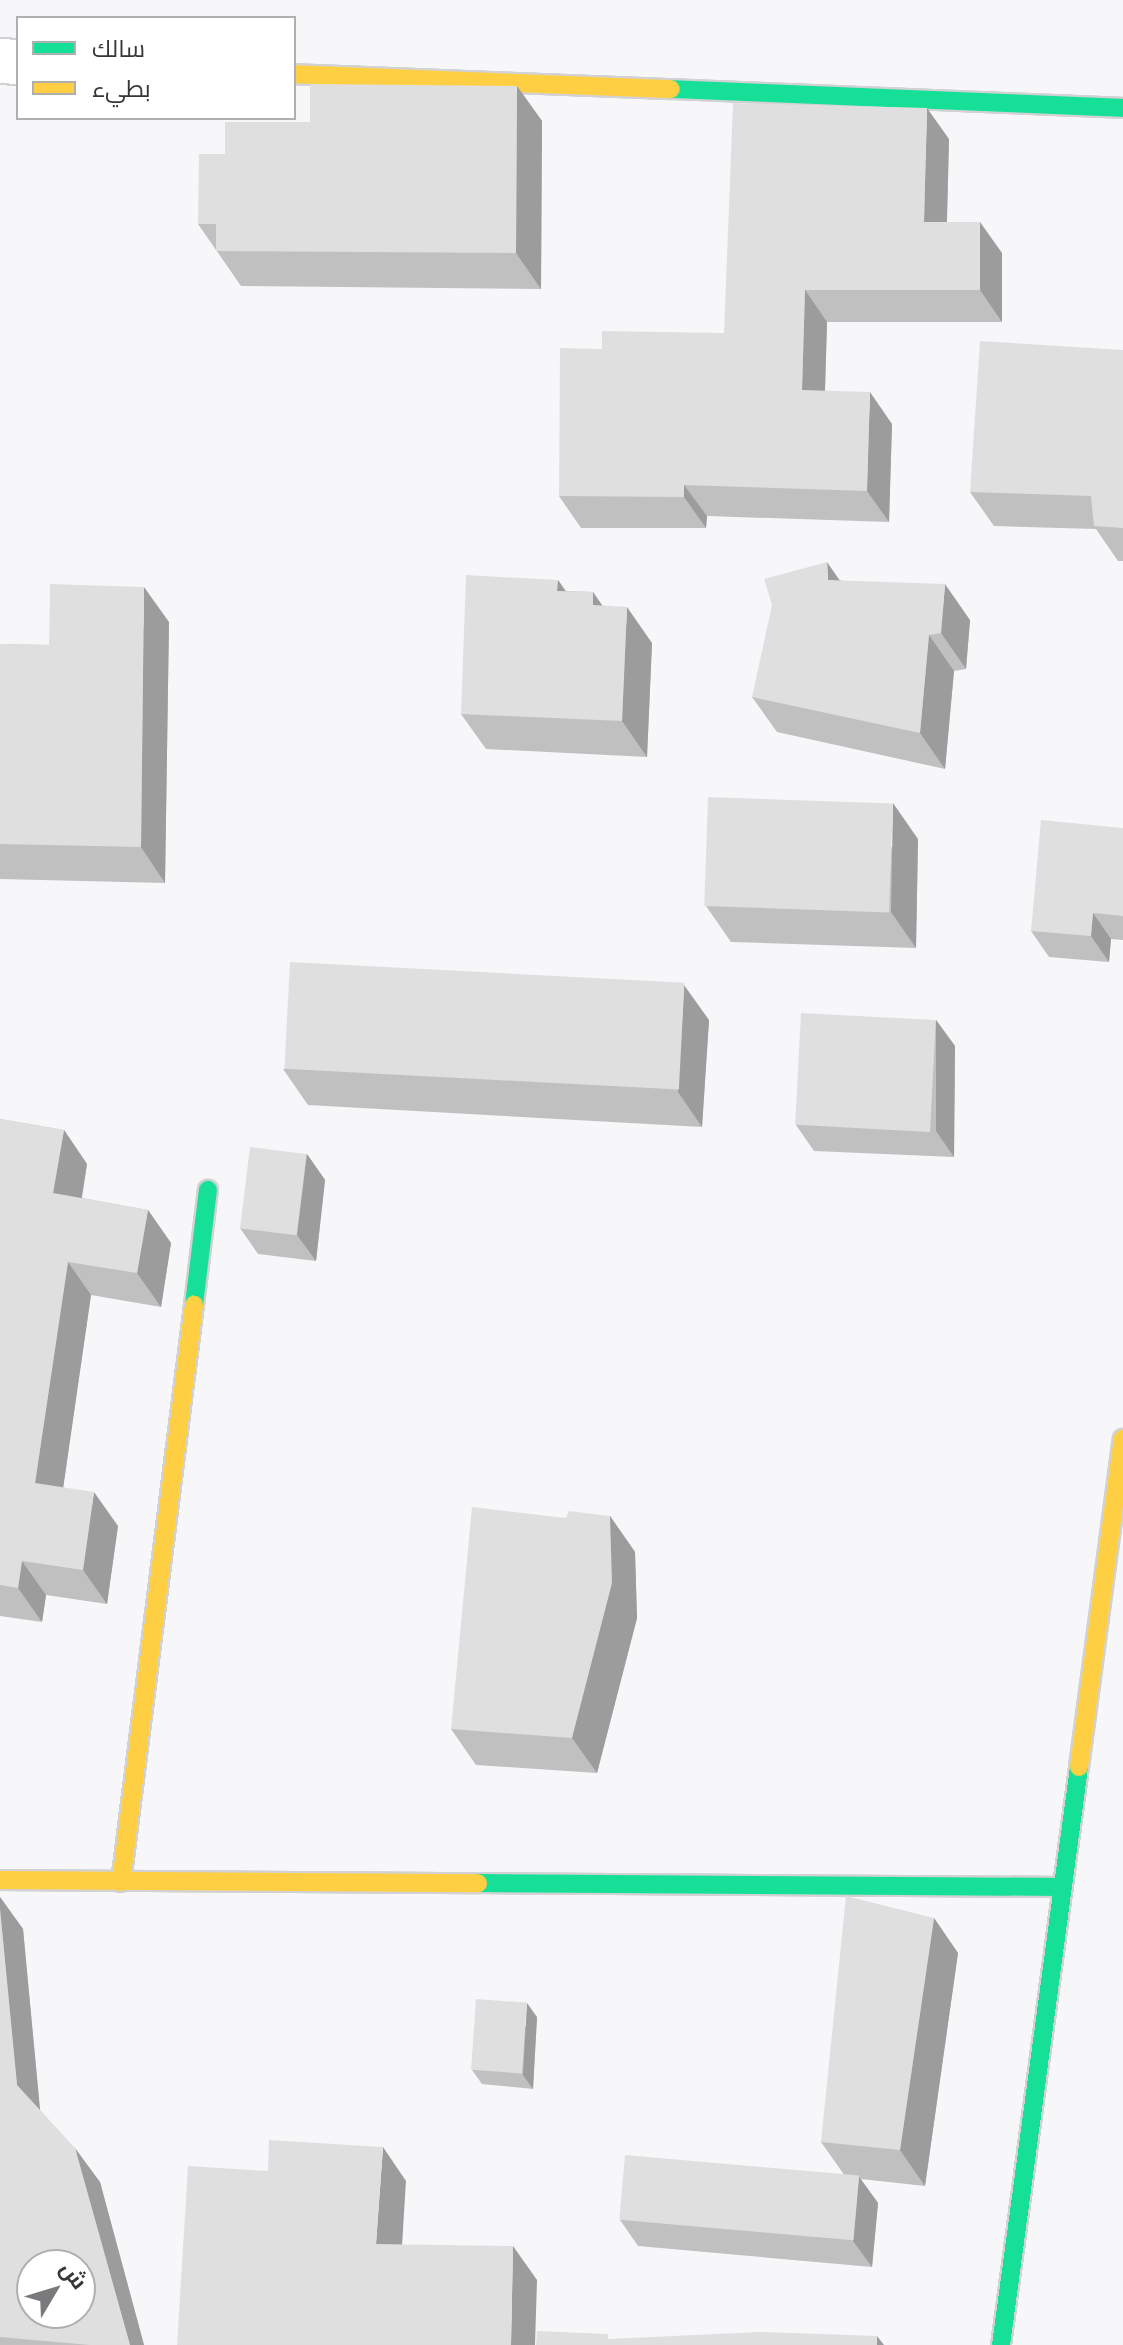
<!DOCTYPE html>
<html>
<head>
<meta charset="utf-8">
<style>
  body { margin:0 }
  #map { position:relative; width:1123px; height:2345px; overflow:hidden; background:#f7f7fa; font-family:Helvetica,Cairo,sans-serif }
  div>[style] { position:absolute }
  .roads { filter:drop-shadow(2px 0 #d2d2d4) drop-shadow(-2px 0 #d2d2d4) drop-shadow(0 2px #d2d2d4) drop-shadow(0 -2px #d2d2d4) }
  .street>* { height:44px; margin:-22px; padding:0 22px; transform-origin:22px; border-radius:22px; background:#fefefe }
  .fast>* { height:18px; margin:-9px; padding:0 9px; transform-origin:9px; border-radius:9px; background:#16e098 }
  .slow>* { height:18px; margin:-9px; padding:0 9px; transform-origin:9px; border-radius:9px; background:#ffcf43 }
  .wall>* { inset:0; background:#c1c0c1 }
  .shaded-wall>* { inset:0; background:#9d9c9d }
  .building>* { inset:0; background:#e0dfe0; transform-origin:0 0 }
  span { translate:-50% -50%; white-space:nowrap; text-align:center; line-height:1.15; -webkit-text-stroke:6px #fff; paint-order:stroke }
  .legend { position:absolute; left:16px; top:16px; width:280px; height:104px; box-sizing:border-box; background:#fff; border:2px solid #afafb0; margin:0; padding:10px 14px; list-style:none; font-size:24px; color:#373739 }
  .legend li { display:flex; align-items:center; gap:16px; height:40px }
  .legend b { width:40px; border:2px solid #afafb0 }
  .north { position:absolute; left:16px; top:2249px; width:80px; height:80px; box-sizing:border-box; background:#fff; border:2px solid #afafb0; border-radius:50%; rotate:52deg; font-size:22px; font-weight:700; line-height:32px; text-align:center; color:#373739 }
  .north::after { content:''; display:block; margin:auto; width:28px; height:36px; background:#7a7a7d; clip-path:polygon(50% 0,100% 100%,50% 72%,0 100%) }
</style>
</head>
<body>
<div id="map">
  <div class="roads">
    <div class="street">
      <i style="left:0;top:61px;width:18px;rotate:3deg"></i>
    </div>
    <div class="fast">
      <i style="left:671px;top:89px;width:452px;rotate:2.4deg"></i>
      <i style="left:194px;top:1305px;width:116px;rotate:-83.1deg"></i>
      <i style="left:478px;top:1883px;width:585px;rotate:0.39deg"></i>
      <i style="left:1001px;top:2345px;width:583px;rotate:-82.31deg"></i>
    </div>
    <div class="slow">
      <i style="left:294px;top:74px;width:377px;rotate:2.3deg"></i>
      <i style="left:1079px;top:1767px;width:331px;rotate:-82.4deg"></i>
      <i style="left:0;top:1880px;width:478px;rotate:0.4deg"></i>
      <i style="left:121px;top:1882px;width:582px;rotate:-82.79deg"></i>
    </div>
  </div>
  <div class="wall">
    <i style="clip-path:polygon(517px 86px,542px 121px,541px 289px,241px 286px,198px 224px,225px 154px,310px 122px)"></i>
    <i style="clip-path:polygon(949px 139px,947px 222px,1002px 253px,1002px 322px,827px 322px,825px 391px,892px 424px,889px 522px,707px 516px,706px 528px,581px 528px,559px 496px,602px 349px,724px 333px)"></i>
    <i style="clip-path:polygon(1123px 350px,1123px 561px,1118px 561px,1096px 529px,994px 526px,970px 492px)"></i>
    <i style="clip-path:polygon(558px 580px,566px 591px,593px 592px,602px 606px,652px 643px,647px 757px,486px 749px,461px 714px)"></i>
    <i style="clip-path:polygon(840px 580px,970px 620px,966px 669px,954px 671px,945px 769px,777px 732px,752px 697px)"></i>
    <i style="clip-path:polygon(169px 622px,165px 883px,0 879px,0 644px,49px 645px)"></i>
    <i style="clip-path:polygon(1123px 828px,1123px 940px,1111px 939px,1109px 962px,1049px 957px,1031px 931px)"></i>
    <i style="clip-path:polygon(918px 839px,916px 948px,731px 942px,706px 906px)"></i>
    <i style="clip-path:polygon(709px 1020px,702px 1127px,308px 1105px,283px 1069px)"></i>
    <i style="clip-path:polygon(936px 1020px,955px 1046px,954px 1157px,814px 1151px,796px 1125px)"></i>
    <i style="clip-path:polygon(0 1119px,64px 1130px,87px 1164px,82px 1198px,148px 1210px,171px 1243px,161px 1307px,91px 1295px,63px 1487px,118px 1526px,107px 1604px,46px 1595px,42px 1622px,0 1616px)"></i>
    <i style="clip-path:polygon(307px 1154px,325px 1180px,316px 1261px,258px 1254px,240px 1228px)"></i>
    <i style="clip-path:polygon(610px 1516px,635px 1552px,637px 1618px,597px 1773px,476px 1765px,451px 1729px,566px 1518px)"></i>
    <i style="clip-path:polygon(0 1897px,23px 1929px,40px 2110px,100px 2182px,144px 2345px,0 2345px)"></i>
    <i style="clip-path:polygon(934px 1918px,958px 1953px,925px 2186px,861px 2179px,878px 2203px,872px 2267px,638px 2246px,620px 2220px,845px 2176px,821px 2142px)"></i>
    <i style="clip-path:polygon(537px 2017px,533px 2089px,482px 2084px,472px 2070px)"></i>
  </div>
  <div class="shaded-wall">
    <i style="clip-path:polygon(517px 86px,542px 121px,541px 289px,516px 253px)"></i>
    <i style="clip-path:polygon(927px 108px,949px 139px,946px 253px,924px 222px)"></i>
    <i style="clip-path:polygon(980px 222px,1002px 253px,1002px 322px,980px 290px)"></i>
    <i style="clip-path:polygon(805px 290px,827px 322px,824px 422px,802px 390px)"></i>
    <i style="clip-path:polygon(870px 392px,892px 424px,889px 522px,867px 491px)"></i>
    <i style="clip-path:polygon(684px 485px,707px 516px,706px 528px,684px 497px)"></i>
    <i style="clip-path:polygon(827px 562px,852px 598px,828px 580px)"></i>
    <i style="clip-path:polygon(558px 580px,582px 616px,557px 591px)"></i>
    <i style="clip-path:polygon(945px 584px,970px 620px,966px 669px,941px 633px)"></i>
    <i style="clip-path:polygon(144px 587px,169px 622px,165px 883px,141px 847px)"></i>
    <i style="clip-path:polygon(593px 592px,618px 628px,593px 605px)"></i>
    <i style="clip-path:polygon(627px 607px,652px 643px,647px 757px,622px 721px)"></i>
    <i style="clip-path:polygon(929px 635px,954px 671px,945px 769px,920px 733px)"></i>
    <i style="clip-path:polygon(893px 803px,918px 839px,916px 948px,891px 912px)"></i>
    <i style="clip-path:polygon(1093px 913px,1111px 939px,1109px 962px,1091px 936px)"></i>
    <i style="clip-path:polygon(684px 985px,709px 1020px,702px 1127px,678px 1092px)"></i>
    <i style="clip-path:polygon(936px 1020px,955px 1046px,954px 1157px,936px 1131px)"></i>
    <i style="clip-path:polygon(64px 1130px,87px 1164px,77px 1227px,53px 1193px)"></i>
    <i style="clip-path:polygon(307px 1154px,325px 1180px,316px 1261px,297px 1235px)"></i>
    <i style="clip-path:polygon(148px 1210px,171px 1243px,161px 1307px,137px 1273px)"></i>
    <i style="clip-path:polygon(68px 1262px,91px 1295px,59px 1517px,35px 1483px)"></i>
    <i style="clip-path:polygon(94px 1492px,118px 1526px,107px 1604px,83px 1570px)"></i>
    <i style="clip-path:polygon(610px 1516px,635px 1552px,637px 1618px,597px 1773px,572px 1738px)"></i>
    <i style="clip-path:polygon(22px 1561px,46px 1595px,42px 1622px,18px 1588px)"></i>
    <i style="clip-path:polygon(0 1897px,23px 1929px,41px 2120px,17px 2085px,0 1909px)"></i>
    <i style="clip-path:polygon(934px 1918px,958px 1953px,925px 2186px,900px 2150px)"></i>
    <i style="clip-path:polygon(527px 2003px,537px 2017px,533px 2089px,523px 2075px)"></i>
    <i style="clip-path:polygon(383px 2147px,406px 2181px,400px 2278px,376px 2244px)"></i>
    <i style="clip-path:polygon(75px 2148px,100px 2182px,144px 2345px,130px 2345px)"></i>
    <i style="clip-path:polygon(859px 2177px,878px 2203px,872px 2267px,853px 2241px)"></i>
    <i style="clip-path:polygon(513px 2246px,537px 2280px,535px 2345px,511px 2345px)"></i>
    <i style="clip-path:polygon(877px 2336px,884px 2345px,877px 2345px)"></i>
  </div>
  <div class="building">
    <i style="clip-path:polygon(310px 84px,517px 86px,516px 253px,216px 251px,216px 224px,198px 224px,199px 154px,225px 154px,225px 122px,310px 122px)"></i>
    <i style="clip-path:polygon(733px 103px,927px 108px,924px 222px,980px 222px,980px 290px,805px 290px,802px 390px,870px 392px,867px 491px,684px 485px,684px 497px,559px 496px,560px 348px,602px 349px,602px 331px,724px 333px)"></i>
    <i style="clip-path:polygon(980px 341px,1123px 350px,1123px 528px,1094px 526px,1091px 496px,970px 492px)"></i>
    <i style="clip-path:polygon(827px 562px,828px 580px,945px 584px,941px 633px,929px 635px,920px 733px,752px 697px,772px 605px,764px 579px)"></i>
    <i style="clip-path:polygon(466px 575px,558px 580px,557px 591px,593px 592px,593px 605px,627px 607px,622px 721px,461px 714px)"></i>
    <i style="clip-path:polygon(50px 584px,144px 587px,141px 847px,0 844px,0 644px,49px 645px)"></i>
    <i style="left:708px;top:797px;width:185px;height:109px;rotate:2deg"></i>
    <i style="clip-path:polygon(1041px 820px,1123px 828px,1123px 916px,1093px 913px,1091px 936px,1031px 931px)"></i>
    <i style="left:290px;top:962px;width:395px;height:107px;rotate:3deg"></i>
    <i style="left:801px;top:1013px;width:135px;height:112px;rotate:3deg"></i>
    <i style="clip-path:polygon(0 1119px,64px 1130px,53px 1193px,148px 1210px,137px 1273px,68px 1262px,35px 1483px,94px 1492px,83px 1570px,22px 1561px,18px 1588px,0 1585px)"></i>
    <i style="left:250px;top:1147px;width:57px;height:82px;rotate:7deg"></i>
    <i style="clip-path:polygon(472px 1507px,566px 1518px,569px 1511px,610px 1516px,612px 1583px,572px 1738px,451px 1729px)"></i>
    <i style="clip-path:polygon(846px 1896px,934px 1918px,900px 2150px,821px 2142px)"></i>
    <i style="clip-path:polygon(evenodd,0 1909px,17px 2085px,75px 2148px,130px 2345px,90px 2345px,0 2337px,0 1909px,32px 2265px,80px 2265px,80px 2313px,32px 2313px,32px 2265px)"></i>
    <i style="left:476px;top:1999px;width:51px;height:71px;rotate:4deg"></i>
    <i style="clip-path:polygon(269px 2140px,383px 2147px,376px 2244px,513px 2246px,511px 2345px,177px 2345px,188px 2166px,268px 2171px)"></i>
    <i style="left:625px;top:2155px;width:235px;height:65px;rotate:5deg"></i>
    <i style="clip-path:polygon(537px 2331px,608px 2334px,608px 2339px,759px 2332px,877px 2336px,877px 2345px,536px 2345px)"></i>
  </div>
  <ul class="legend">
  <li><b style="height:10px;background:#16e098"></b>سالك</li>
  <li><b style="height:10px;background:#ffcf43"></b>بطيء</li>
  </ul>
  <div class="north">ش</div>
</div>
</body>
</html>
